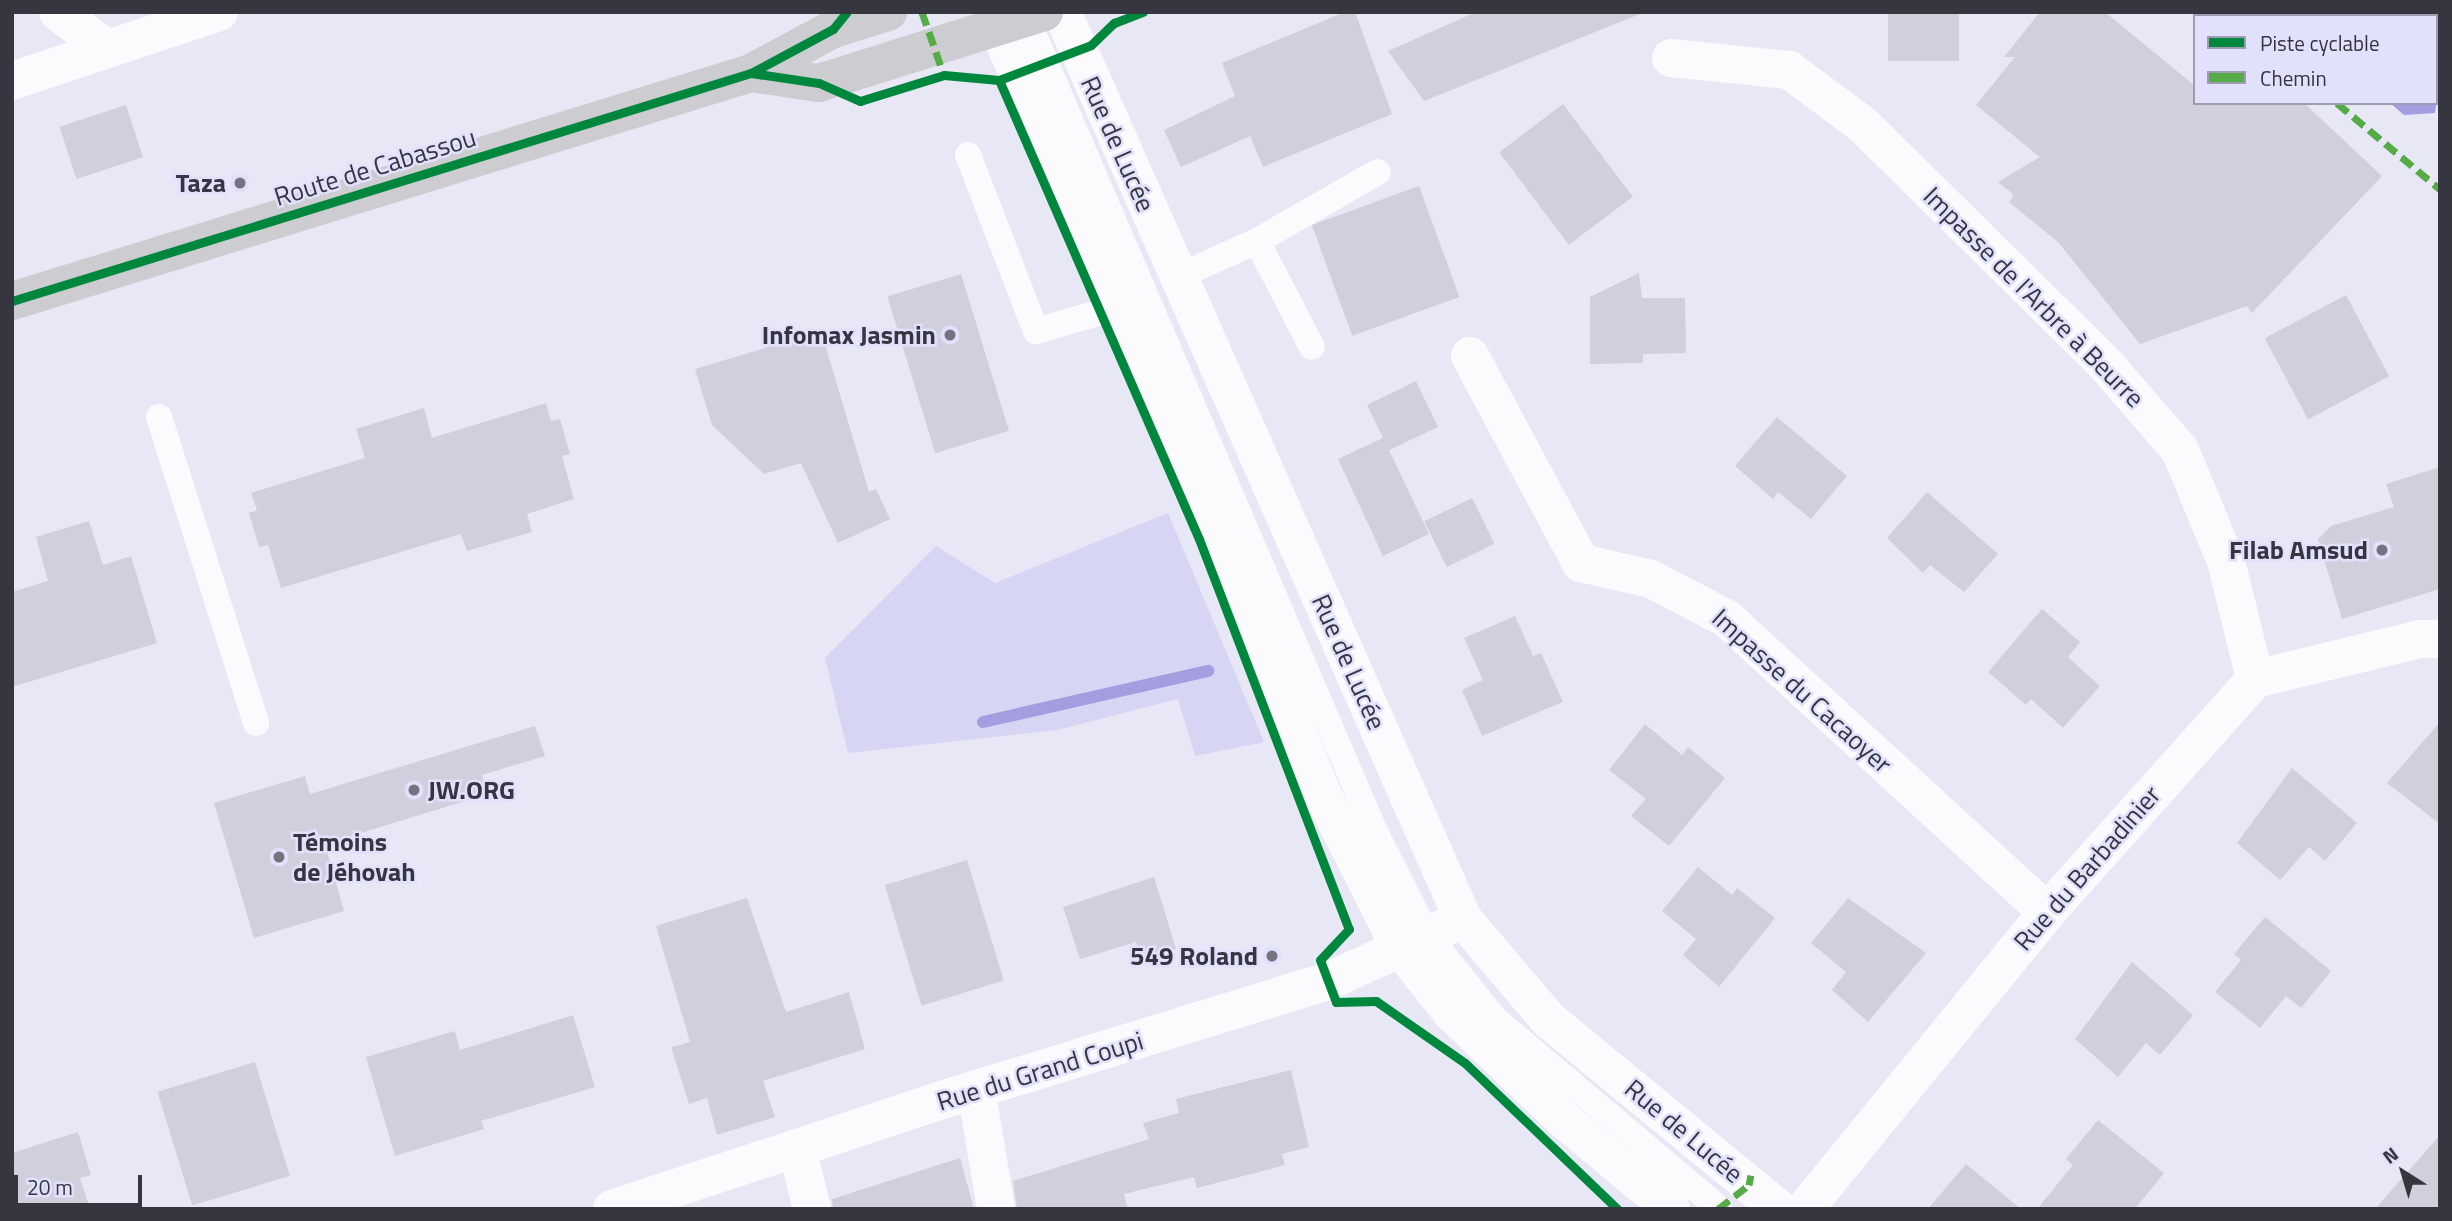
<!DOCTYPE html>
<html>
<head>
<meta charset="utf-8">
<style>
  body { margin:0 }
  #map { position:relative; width:2452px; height:1221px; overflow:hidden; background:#e7e7f6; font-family:"Titillium Web",sans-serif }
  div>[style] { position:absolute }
  .green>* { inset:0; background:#d6d5f4 }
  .water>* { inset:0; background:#a29ee0 }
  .stream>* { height:12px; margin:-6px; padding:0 6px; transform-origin:6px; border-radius:6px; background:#a29ee0 }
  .building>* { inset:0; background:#d0d0dc; transform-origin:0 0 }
  .lane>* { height:26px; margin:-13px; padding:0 13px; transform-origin:13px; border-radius:13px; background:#fbfbfe }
  .street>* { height:38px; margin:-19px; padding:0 19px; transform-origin:19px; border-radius:19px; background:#fbfbfe }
  .secondary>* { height:38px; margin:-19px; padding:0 19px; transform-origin:19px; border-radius:19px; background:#ccccd1 }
  .quiet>* { height:7px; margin-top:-3.5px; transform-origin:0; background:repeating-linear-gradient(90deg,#55ac46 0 14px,transparent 0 21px) }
  .cycleway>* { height:9px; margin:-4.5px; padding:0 4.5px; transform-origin:4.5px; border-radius:4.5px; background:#00873e }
  .dots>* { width:19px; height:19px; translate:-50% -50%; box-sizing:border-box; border:4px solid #e1e1fc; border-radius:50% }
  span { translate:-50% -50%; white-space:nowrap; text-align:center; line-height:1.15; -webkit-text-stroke:5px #e1e1fc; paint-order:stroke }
  .street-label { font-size:26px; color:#363641 }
  .poi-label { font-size:26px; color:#363641; font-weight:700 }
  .right { translate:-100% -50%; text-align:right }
  .left { translate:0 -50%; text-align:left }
  .frame { position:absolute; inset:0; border:14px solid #363641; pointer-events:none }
  .legend { position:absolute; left:2193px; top:14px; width:245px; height:91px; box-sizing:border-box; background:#e1e1fc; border:2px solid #9d9db1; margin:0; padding:9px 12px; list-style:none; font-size:21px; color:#363641 }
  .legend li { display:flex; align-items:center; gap:14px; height:35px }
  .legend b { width:35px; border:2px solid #9d9db1 }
  .north { position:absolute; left:2368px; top:1137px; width:70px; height:70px; -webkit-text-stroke:5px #e1e1fc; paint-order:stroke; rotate:323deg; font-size:19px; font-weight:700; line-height:28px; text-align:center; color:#363641 }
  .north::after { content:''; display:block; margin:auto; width:24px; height:32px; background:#363641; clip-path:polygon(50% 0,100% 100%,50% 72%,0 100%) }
  .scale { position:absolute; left:14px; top:1175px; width:128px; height:32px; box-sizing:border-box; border:4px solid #363641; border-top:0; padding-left:9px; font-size:21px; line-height:24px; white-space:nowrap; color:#363641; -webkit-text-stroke:5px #e1e1fc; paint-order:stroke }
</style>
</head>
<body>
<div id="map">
  <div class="green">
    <i style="clip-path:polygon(1168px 513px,1264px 742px,1195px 756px,1178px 699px,1057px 730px,848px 753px,825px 658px,936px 546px,995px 583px)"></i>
  </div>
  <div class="water">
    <i style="clip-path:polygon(2275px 12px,2440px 12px,2440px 74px,2435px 113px,2404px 115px,2390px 103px,2436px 103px,2436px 16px)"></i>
  </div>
  <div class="stream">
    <i style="left:983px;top:722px;width:231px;rotate:-12.8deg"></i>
  </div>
  <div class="building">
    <i style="clip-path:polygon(1345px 12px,1355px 12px,1392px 114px,1263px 167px,1250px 136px,1181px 167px,1164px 130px,1235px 96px,1222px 63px)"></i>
    <i style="clip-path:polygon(1476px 12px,1640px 12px,1640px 14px,1424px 101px,1388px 51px)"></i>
    <i style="left:1888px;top:12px;width:71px;height:49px"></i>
    <i style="clip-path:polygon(2040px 12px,2105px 12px,2195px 86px,2195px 103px,2304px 103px,2382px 176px,2252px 313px,2247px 306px,2140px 344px,2058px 242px,2009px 202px,2014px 195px,1998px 182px,2040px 157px,1976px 105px,2015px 57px,2004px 57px)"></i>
    <i style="left:1563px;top:104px;width:116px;height:80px;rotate:53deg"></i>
    <i style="left:126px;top:105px;width:55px;height:70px;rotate:72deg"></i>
    <i style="left:1419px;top:186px;width:118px;height:114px;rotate:70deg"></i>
    <i style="clip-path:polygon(1639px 273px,1642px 298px,1685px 298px,1686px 353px,1643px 354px,1643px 363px,1590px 364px,1590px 297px)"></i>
    <i style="left:961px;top:274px;width:164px;height:77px;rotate:73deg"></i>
    <i style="left:2346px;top:295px;width:92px;height:92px;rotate:62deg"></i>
    <i style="clip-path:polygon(821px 331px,869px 492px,876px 489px,890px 519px,838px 543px,801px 463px,764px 474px,712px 425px,695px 369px)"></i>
    <i style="clip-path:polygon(1416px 381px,1438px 427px,1389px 450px,1429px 534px,1383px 556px,1338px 459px,1383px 438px,1367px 405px)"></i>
    <i style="clip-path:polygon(546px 403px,551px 421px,560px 419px,570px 454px,562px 456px,574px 499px,527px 514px,532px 532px,467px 551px,461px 534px,281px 588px,268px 545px,259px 547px,249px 513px,257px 510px,251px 493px,365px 458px,356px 429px,424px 408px,432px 438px)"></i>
    <i style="clip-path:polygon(1777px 417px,1847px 476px,1811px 519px,1778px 492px,1773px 499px,1735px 466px)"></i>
    <i style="clip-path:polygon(2440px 467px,2440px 589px,2342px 619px,2318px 539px,2331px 526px,2394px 507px,2386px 484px)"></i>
    <i style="clip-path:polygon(1927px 492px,1998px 554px,1964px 592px,1930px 565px,1923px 573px,1887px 538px)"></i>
    <i style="left:1472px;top:498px;width:51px;height:53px;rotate:64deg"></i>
    <i style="clip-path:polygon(89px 521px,103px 565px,131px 556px,157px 643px,12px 687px,12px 592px,48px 581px,36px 537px)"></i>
    <i style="clip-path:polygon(2042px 609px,2080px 642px,2068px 657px,2100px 686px,2063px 728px,2031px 699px,2026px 705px,1988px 672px)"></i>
    <i style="clip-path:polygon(1515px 616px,1533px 656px,1541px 653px,1563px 702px,1482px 736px,1462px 690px,1483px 680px,1464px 638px)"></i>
    <i style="clip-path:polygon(2440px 722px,2440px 824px,2387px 783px)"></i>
    <i style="clip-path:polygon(1645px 724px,1682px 755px,1688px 747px,1725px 778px,1669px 846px,1631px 816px,1646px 799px,1609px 770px)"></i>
    <i style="clip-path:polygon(535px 726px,545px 756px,482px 775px,488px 794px,325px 844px,344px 911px,254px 938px,214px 803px,305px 776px,310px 794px)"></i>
    <i style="clip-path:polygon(2292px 768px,2357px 823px,2325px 861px,2309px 847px,2280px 880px,2237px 843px)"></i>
    <i style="left:967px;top:860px;width:126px;height:86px;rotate:73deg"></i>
    <i style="clip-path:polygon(1698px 867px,1732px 895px,1737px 888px,1775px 918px,1719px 987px,1683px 955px,1696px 939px,1662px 911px)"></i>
    <i style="clip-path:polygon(1154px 877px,1176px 949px,1142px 960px,1136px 942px,1080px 959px,1063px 907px)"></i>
    <i style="clip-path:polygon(747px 898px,786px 1012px,849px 992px,865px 1049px,763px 1081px,775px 1117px,717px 1135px,707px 1098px,689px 1104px,671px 1047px,690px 1042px,656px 926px)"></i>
    <i style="clip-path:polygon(1848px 898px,1926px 953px,1868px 1022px,1832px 990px,1846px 972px,1811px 943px)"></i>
    <i style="clip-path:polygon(2265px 917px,2331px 971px,2301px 1008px,2286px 996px,2260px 1028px,2215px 992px,2241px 960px,2234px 954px)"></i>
    <i style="clip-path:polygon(2132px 962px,2193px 1015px,2160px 1055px,2146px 1043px,2118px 1077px,2075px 1039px)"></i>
    <i style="clip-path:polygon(573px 1015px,595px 1087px,481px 1121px,484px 1129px,395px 1156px,366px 1057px,455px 1031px,460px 1050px)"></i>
    <i style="left:255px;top:1062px;width:119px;height:102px;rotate:73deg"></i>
    <i style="clip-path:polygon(1291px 1070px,1309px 1147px,1282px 1154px,1285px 1165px,1197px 1188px,1194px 1177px,1124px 1194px,1128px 1209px,1017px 1209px,1013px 1181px,1149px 1139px,1143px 1123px,1179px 1113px,1176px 1099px)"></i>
    <i style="clip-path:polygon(2098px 1120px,2164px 1173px,2135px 1209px,2037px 1209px,2073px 1165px,2066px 1159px)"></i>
    <i style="clip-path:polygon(78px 1132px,91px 1175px,80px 1178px,90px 1209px,12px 1209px,12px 1153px)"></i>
    <i style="clip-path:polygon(2440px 1135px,2440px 1209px,2375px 1209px)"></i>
    <i style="clip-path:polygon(960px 1158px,974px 1209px,833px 1209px,832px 1199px)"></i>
    <i style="clip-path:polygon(1966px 1164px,2021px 1209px,1928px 1209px)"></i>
  </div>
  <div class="lane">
    <i style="left:1024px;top:12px;width:894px;rotate:66.82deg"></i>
    <i style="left:1376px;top:834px;width:111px;rotate:63.2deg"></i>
    <i style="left:1426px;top:933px;width:110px;rotate:51.3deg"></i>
    <i style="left:1495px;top:1019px;width:294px;rotate:40.2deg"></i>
    <i style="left:968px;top:155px;width:189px;rotate:68.9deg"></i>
    <i style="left:1036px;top:331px;width:90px;rotate:-16.2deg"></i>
    <i style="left:1257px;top:241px;width:119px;rotate:62.6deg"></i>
    <i style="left:1177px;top:277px;width:88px;rotate:-24.2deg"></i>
    <i style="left:1257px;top:241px;width:139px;rotate:-29.7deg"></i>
    <i style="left:159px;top:417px;width:321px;rotate:72.4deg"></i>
  </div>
  <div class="street">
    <i style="left:58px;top:12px;width:60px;rotate:36.9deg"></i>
    <i style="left:1002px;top:12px;width:16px;rotate:104deg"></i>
    <i style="left:998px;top:28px;width:460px;rotate:66.3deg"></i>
    <i style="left:1183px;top:449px;width:371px;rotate:68deg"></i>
    <i style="left:1322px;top:793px;width:174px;rotate:63.3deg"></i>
    <i style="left:1400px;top:948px;width:82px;rotate:51.4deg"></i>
    <i style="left:1451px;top:1012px;width:155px;rotate:43.7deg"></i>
    <i style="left:1563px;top:1119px;width:141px;rotate:39.8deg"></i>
    <i style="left:1062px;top:12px;width:992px;rotate:66.15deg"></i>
    <i style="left:1463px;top:919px;width:133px;rotate:49.6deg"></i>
    <i style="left:1549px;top:1020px;width:298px;rotate:39.4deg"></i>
    <i style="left:1671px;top:58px;width:119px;rotate:5.8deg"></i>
    <i style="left:1789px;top:70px;width:92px;rotate:36.6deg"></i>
    <i style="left:1863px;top:125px;width:342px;rotate:44.6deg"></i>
    <i style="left:2106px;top:365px;width:113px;rotate:49deg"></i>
    <i style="left:2180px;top:450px;width:120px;rotate:67.5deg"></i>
    <i style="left:2226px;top:561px;width:122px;rotate:76.2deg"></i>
    <i style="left:12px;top:81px;width:218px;rotate:-18.4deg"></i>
    <i style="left:1470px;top:356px;width:235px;rotate:61.8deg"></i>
    <i style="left:1581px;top:563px;width:72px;rotate:12.9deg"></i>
    <i style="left:1651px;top:579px;width:85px;rotate:27.5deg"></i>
    <i style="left:1726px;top:618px;width:435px;rotate:42.5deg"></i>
    <i style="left:976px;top:1089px;width:122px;rotate:80.5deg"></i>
    <i style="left:797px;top:1148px;width:63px;rotate:76.2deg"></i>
    <i style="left:612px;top:1209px;width:354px;rotate:-18.3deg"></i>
    <i style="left:948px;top:1098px;width:399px;rotate:-17.1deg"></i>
    <i style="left:1329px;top:981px;width:148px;rotate:-24.8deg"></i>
    <i style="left:1805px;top:1209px;width:383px;rotate:-50.8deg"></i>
    <i style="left:2047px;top:912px;width:312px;rotate:-48.2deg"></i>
    <i style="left:2255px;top:679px;width:170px;rotate:-13.6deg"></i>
    <i style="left:2420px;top:639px;width:20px"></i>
  </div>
  <div class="secondary">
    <i style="left:751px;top:73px;width:69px;rotate:8.4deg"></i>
    <i style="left:819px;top:83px;width:236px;rotate:-17.5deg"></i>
    <i style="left:12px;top:301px;width:773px;rotate:-17.15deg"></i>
    <i style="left:751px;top:73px;width:93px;rotate:-28.2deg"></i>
    <i style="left:833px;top:29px;width:58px;rotate:-17.2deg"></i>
  </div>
  <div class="quiet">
    <i style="left:922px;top:12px;width:67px;rotate:70.8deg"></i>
    <i style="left:2228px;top:12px;width:6px;rotate:39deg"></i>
    <i style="left:2337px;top:103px;width:134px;rotate:39.9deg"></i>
    <i style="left:1718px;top:1209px;width:39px;rotate:-38deg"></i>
    <i style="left:1749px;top:1185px;width:10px;rotate:-79deg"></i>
  </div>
  <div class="cycleway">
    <i style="left:751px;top:73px;width:69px;rotate:8.4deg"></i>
    <i style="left:819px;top:83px;width:45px;rotate:23.7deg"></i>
    <i style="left:860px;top:101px;width:88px;rotate:-17.2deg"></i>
    <i style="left:944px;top:75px;width:55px;rotate:5.2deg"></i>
    <i style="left:999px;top:80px;width:98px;rotate:-20.8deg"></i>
    <i style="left:1091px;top:45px;width:32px;rotate:-44deg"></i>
    <i style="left:1114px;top:23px;width:31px;rotate:-21deg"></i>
    <i style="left:999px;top:80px;width:501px;rotate:66.46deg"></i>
    <i style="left:1199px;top:539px;width:418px;rotate:69deg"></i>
    <i style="left:1349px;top:929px;width:42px;rotate:133.1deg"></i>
    <i style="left:1320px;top:960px;width:45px;rotate:69.1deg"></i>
    <i style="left:1336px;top:1002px;width:40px;rotate:-1.4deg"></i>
    <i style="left:1376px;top:1001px;width:108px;rotate:34.9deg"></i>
    <i style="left:1465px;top:1063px;width:211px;rotate:43.8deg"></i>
    <i style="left:12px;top:301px;width:773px;rotate:-17.15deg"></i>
    <i style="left:751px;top:73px;width:93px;rotate:-28.2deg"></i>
    <i style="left:833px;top:29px;width:22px;rotate:-51deg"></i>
  </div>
  <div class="dots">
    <i style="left:240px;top:183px;background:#747480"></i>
    <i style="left:950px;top:335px;background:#747480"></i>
    <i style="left:2382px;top:550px;background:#747480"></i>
    <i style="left:414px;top:790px;background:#747480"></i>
    <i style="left:279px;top:857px;background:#747480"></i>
    <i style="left:1272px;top:956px;background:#747480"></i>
  </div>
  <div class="street-label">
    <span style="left:1118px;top:144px;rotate:66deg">Rue de Lucée</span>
    <span style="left:375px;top:167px;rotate:-17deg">Route de Cabassou</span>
    <span style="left:2034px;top:297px;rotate:45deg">Impasse de l'Arbre à Beurre</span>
    <span style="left:1349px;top:662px;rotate:66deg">Rue de Lucée</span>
    <span style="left:1802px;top:691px;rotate:42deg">Impasse du Cacaoyer</span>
    <span style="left:2087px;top:868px;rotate:-49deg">Rue du Barbadinier</span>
    <span style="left:1040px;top:1071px;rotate:-17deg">Rue du Grand Coupi</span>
    <span style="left:1684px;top:1131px;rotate:40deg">Rue de Lucée</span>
  </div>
  <div class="poi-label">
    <span class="right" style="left:226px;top:183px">Taza</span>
    <span class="right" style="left:936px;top:335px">Infomax Jasmin</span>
    <span class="right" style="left:2368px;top:550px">Filab Amsud</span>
    <span class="left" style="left:428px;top:790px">JW.ORG</span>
    <span class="left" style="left:293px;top:857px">Témoins<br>de Jéhovah</span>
    <span class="right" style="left:1258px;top:956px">549 Roland</span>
  </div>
  <div class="frame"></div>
  <ul class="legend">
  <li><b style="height:9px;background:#00873e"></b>Piste cyclable</li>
  <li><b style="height:9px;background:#55ac46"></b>Chemin</li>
  </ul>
  <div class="north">N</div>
  <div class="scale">20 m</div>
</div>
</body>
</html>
